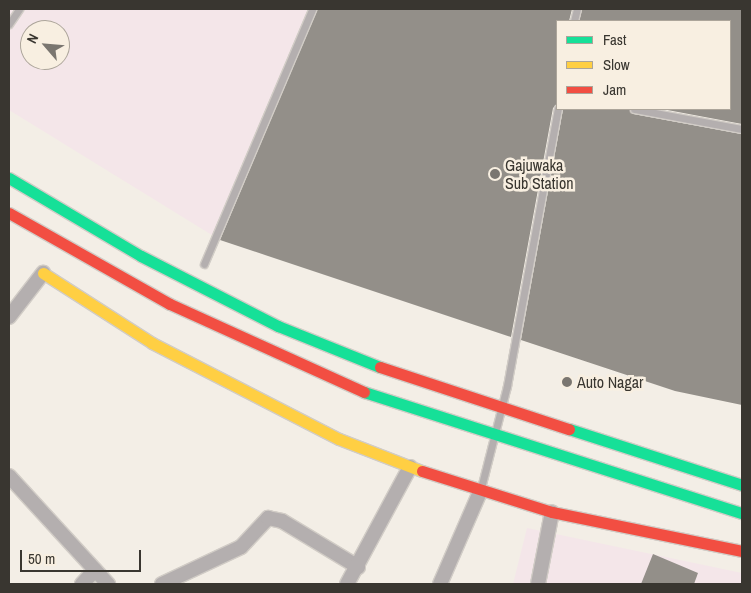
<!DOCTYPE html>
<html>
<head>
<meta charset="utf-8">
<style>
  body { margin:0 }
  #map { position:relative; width:751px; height:593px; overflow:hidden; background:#f3eee6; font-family:"Archivo Narrow",sans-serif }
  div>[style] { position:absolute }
  .industrial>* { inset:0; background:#f4e6e9 }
  .building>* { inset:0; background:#938f89 }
  .roads { filter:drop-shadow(1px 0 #d1ccc6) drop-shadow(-1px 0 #d1ccc6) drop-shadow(0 1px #d1ccc6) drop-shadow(0 -1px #d1ccc6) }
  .lane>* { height:7px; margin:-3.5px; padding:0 3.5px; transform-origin:3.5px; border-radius:3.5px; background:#b4afaf }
  .street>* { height:14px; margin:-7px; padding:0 7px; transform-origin:7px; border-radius:7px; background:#b4afaf }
  .fast>* { height:11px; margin:-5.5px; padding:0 5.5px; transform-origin:5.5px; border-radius:5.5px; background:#16e098 }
  .slow>* { height:11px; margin:-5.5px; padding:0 5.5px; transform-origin:5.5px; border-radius:5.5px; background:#ffcf43 }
  .jam>* { height:11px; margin:-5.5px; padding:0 5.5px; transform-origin:5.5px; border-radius:5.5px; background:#f24e42 }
  .dots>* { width:14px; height:14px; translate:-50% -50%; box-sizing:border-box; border:2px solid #f8efe1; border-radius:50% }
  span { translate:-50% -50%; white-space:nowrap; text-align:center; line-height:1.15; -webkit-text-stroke:5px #f8efe1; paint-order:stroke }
  .poi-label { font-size:16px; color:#393630 }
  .left { translate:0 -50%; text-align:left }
  .frame { position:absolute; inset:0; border:10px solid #393630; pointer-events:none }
  .legend { position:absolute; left:556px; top:20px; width:175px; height:90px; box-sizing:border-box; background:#f8efe1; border:1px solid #aca59a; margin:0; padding:6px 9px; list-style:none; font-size:15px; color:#393630 }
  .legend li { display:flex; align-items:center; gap:10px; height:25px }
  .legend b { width:25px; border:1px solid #aca59a }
  .north { position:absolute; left:20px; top:20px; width:50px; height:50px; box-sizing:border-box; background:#f8efe1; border:1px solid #aca59a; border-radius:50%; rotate:297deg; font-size:14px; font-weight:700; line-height:20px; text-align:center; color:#393630 }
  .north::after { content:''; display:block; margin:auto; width:18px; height:22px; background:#7a7670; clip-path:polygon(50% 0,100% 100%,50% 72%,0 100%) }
  .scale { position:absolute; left:20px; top:550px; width:121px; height:22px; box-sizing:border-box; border:2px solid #393630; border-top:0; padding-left:6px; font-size:15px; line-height:18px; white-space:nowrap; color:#393630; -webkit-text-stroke:4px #f8efe1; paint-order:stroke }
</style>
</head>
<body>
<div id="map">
  <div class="industrial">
    <i style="clip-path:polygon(evenodd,9px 9px,317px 9px,220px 240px,9px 110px,9px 9px,30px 30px,60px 30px,60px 60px,30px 60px,30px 30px)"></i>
    <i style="clip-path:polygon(527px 528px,742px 573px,742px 584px,513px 584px)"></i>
  </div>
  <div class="building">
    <i style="clip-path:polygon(317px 9px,572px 9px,569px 21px,557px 21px,557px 104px,553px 108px,511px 337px,220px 240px)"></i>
    <i style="clip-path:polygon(582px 9px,742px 9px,742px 124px,662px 109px,730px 109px,730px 21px,579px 21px)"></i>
    <i style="clip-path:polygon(563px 109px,629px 109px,633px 114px,742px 134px,742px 405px,675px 391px,521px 340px)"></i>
    <i style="clip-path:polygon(653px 554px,698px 573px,694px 584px,641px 584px)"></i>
  </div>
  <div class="roads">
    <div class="lane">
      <i style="left:574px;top:21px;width:12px;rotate:-76deg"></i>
      <i style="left:9px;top:24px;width:18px;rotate:-56deg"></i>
      <i style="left:634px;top:109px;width:110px;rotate:10.5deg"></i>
      <i style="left:204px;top:264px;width:277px;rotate:-67deg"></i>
      <i style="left:481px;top:488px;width:105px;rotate:-75.7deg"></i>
      <i style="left:507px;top:386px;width:282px;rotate:-79.6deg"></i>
    </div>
    <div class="street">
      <i style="left:9px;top:317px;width:56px;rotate:-52.3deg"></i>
      <i style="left:9px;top:476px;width:147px;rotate:47.5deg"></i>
      <i style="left:82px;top:584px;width:19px;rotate:-47deg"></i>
      <i style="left:162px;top:584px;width:87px;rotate:-25.1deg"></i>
      <i style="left:241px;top:547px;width:40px;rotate:-47deg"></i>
      <i style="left:268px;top:518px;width:14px;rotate:12deg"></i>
      <i style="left:282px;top:521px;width:89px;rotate:31.2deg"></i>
      <i style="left:347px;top:584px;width:133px;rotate:-61.7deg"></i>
      <i style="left:440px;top:584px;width:100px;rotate:-66.5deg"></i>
      <i style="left:538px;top:584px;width:73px;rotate:-79deg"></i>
    </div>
    <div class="fast">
      <i style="left:9px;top:178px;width:153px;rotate:30.6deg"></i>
      <i style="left:141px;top:256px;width:154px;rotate:27.1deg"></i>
      <i style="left:278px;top:326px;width:110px;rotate:21.9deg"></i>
      <i style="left:364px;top:392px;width:397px;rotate:17.8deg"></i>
      <i style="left:569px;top:429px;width:182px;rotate:17.9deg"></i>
    </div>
    <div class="slow">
      <i style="left:43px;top:273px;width:130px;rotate:32.7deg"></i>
      <i style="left:152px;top:343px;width:210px;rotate:27.2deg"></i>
      <i style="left:339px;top:439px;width:89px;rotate:21.1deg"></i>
    </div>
    <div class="jam">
      <i style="left:9px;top:213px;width:185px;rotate:29.5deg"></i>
      <i style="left:170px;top:304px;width:213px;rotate:24.4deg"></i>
      <i style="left:380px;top:367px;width:199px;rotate:18.2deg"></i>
      <i style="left:422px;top:471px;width:136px;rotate:17.5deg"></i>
      <i style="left:552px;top:512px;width:194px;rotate:11.6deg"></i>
    </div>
  </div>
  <div class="dots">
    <i style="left:495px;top:174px;background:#7a7670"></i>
    <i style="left:567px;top:382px;background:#7a7670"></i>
  </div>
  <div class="poi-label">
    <span class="left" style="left:505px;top:174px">Gajuwaka<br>Sub Station</span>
    <span class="left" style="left:577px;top:382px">Auto Nagar</span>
  </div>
  <div class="frame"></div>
  <ul class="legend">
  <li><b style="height:6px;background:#16e098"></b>Fast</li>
  <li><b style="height:6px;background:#ffcf43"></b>Slow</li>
  <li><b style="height:6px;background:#f24e42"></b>Jam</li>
  </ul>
  <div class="north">N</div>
  <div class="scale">50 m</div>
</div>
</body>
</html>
